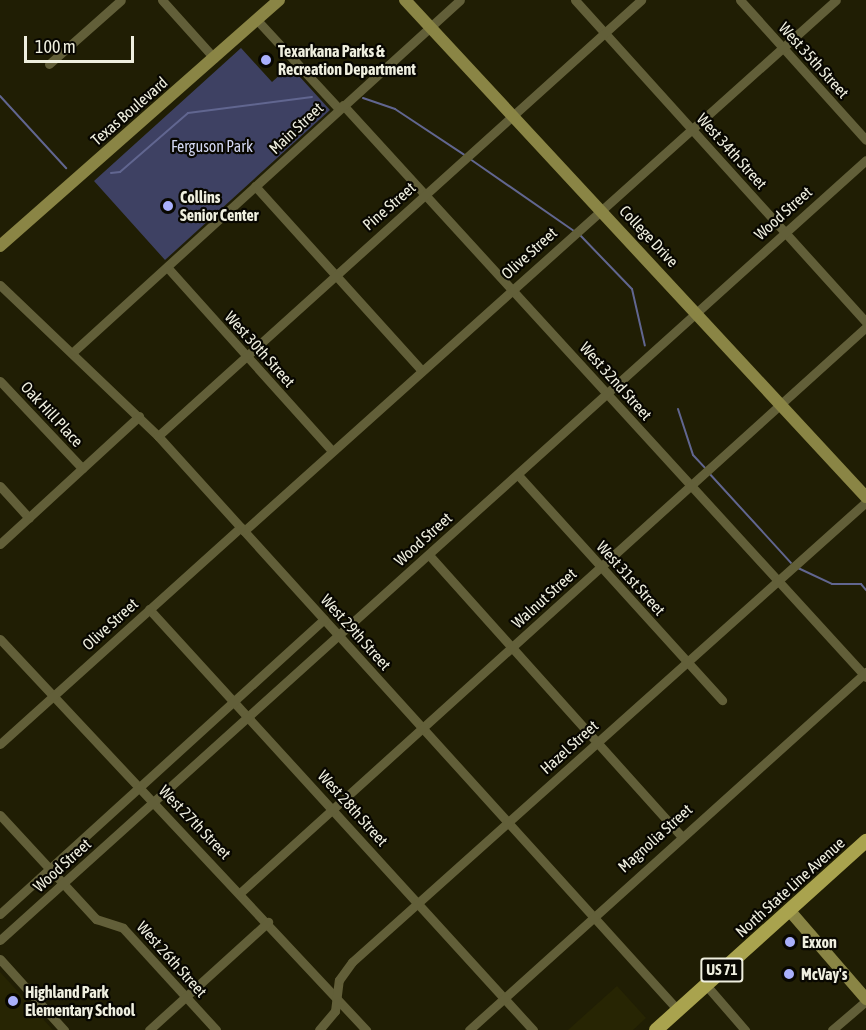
<!DOCTYPE html>
<html>
<head>
<meta charset="utf-8">
<style>
  body { margin:0 }
  #map { position:relative; width:866px; height:1030px; overflow:hidden; background:#201e04; font-family:"Asap Condensed",sans-serif }
  div>[style] { position:absolute }
  .built>* { inset:0; background:#272503 }
  .green>* { inset:0; background:#3e4163 }
  .stream>* { height:2px; margin:-1px; padding:0 1px; transform-origin:1px; border-radius:1px; background:#616690 }
  .street>* { height:9px; margin:-4.5px; padding:0 4.5px; transform-origin:4.5px; border-radius:4.5px; background:#625f39 }
  .secondary>* { height:12px; margin:-6px; padding:0 6px; transform-origin:6px; border-radius:6px; background:#8a8545 }
  .primary>* { height:14px; margin:-7px; padding:0 7px; transform-origin:7px; border-radius:7px; background:#a9a34e }
  .dots>* { width:16px; height:16px; translate:-50% -50%; box-sizing:border-box; border:3px solid #080701; border-radius:50% }
  span { translate:-50% -50%; white-space:nowrap; text-align:center; line-height:1.15; -webkit-text-stroke:4.5px #080701; paint-order:stroke }
  .shield-label span { padding:2px 4px; background:#080701; border:2px solid; border-radius:4px; -webkit-text-stroke-width:0 }
  .shield-label { font-size:15px; color:#efefdf; font-weight:700 }
  .poi-label { font-size:16px; color:#efefdf; font-weight:700 }
  .left { translate:0 -50%; text-align:left }
  .street-label { font-size:16px; color:#efefdf }
  .park-label { font-size:16px; color:#d3d7f2 }
  .scale { position:absolute; left:24px; top:36px; width:110px; height:27px; box-sizing:border-box; border:3px solid #efefdf; border-top:0; padding-left:8px; font-size:18px; line-height:21px; white-space:nowrap; color:#efefdf; -webkit-text-stroke:4px #080701; paint-order:stroke }
</style>
</head>
<body>
<div id="map">
  <div class="built">
    <i style="clip-path:polygon(0 972px,53px 1030px,0 1030px)"></i>
    <i style="clip-path:polygon(617px 986px,646px 1018px,633px 1030px,568px 1030px)"></i>
  </div>
  <div class="green">
    <i style="clip-path:polygon(241px 48px,272px 82px,290px 66px,330px 110px,165px 260px,94px 181px)"></i>
  </div>
  <div class="stream">
    <i style="left:0;top:96px;width:98px;rotate:47.5deg"></i>
    <i style="left:363px;top:98px;width:34px;rotate:19deg"></i>
    <i style="left:395px;top:109px;width:85px;rotate:33.5deg"></i>
    <i style="left:470px;top:159px;width:126px;rotate:34.7deg"></i>
    <i style="left:111px;top:173px;width:9px;rotate:-6deg"></i>
    <i style="left:120px;top:172px;width:90px;rotate:-40.9deg"></i>
    <i style="left:188px;top:113px;width:125px;rotate:-7.4deg"></i>
    <i style="left:579px;top:234px;width:76px;rotate:46.1deg"></i>
    <i style="left:632px;top:289px;width:58px;rotate:77.2deg"></i>
    <i style="left:678px;top:409px;width:48px;rotate:71.9deg"></i>
    <i style="left:693px;top:455px;width:18px;rotate:47deg"></i>
    <i style="left:708px;top:472px;width:123px;rotate:47.6deg"></i>
    <i style="left:798px;top:568px;width:38px;rotate:25deg"></i>
    <i style="left:832px;top:584px;width:29px"></i>
    <i style="left:861px;top:584px;width:8px;rotate:50deg"></i>
  </div>
  <div class="street">
    <i style="left:162px;top:0;width:78px;rotate:48.1deg"></i>
    <i style="left:575px;top:0;width:434px;rotate:47.9deg"></i>
    <i style="left:740px;top:0;width:188px;rotate:48deg"></i>
    <i style="left:257px;top:20px;width:121px;rotate:47.3deg"></i>
    <i style="left:49px;top:64px;width:96px;rotate:-41.6deg"></i>
    <i style="left:343px;top:105px;width:775px;rotate:47.56deg"></i>
    <i style="left:255px;top:186px;width:248px;rotate:47.9deg"></i>
    <i style="left:167px;top:267px;width:247px;rotate:48.1deg"></i>
    <i style="left:0;top:285px;width:219px;rotate:43.7deg"></i>
    <i style="left:158px;top:436px;width:775px;rotate:47.83deg"></i>
    <i style="left:73px;top:352px;width:523px;rotate:-42.29deg"></i>
    <i style="left:0;top:381px;width:120px;rotate:46.7deg"></i>
    <i style="left:158px;top:436px;width:651px;rotate:-42.07deg"></i>
    <i style="left:518px;top:475px;width:304px;rotate:47.8deg"></i>
    <i style="left:0;top:486px;width:43px;rotate:47.8deg"></i>
    <i style="left:244px;top:531px;width:795px;rotate:-41.89deg"></i>
    <i style="left:0;top:544px;width:189px;rotate:-42.6deg"></i>
    <i style="left:429px;top:555px;width:376px;rotate:48.1deg"></i>
    <i style="left:149px;top:609px;width:570px;rotate:47.63deg"></i>
    <i style="left:0;top:639px;width:536px;rotate:46.89deg"></i>
    <i style="left:0;top:744px;width:324px;rotate:-42deg"></i>
    <i style="left:0;top:815px;width:142px;rotate:47.3deg"></i>
    <i style="left:96px;top:919px;width:28px;rotate:18deg"></i>
    <i style="left:123px;top:928px;width:138px;rotate:47.6deg"></i>
    <i style="left:241px;top:892px;width:843px;rotate:-42.11deg"></i>
    <i style="left:0;top:914px;width:438px;rotate:-42.3deg"></i>
    <i style="left:0;top:940px;width:1165px;rotate:-42.01deg"></i>
    <i style="left:0;top:959px;width:96px;rotate:48deg"></i>
    <i style="left:706px;top:985px;width:60px;rotate:49.1deg"></i>
    <i style="left:149px;top:1030px;width:161px;rotate:-42.2deg"></i>
    <i style="left:319px;top:1030px;width:25px;rotate:-50deg"></i>
    <i style="left:335px;top:1011px;width:31px;rotate:-83deg"></i>
    <i style="left:339px;top:980px;width:22px;rotate:-54deg"></i>
    <i style="left:352px;top:962px;width:690px;rotate:-41.83deg"></i>
    <i style="left:469px;top:1030px;width:535px;rotate:-42.04deg"></i>
    <i style="left:832px;top:1030px;width:45px;rotate:-40.5deg"></i>
  </div>
  <div class="secondary">
    <i style="left:405px;top:0;width:678px;rotate:47.15deg"></i>
    <i style="left:0;top:246px;width:372px;rotate:-41.4deg"></i>
    <i style="left:789px;top:910px;width:118px;rotate:49.1deg"></i>
  </div>
  <div class="primary">
    <i style="left:656px;top:1030px;width:283px;rotate:-42deg"></i>
  </div>
  <div class="dots">
    <i style="left:266px;top:60px;background:#a9b0fc"></i>
    <i style="left:168px;top:206px;background:#a9b0fc"></i>
    <i style="left:790px;top:942px;background:#a9b0fc"></i>
    <i style="left:789px;top:974px;background:#a9b0fc"></i>
    <i style="left:13px;top:1001px;background:#a9b0fc"></i>
  </div>
  <div class="shield-label">
    <span style="left:722px;top:970px">US 71</span>
  </div>
  <div class="poi-label">
    <span class="left" style="left:278px;top:60px">Texarkana Parks &amp;<br>Recreation Department</span>
    <span class="left" style="left:180px;top:206px">Collins<br>Senior Center</span>
    <span class="left" style="left:802px;top:942px">Exxon</span>
    <span class="left" style="left:801px;top:974px">McVay's</span>
    <span class="left" style="left:25px;top:1001px">Highland Park<br>Elementary School</span>
  </div>
  <div class="street-label">
    <span style="left:814px;top:60px;rotate:48deg">West 35th Street</span>
    <span style="left:129px;top:111px;rotate:-41deg">Texas Boulevard</span>
    <span style="left:296px;top:128px;rotate:-43deg">Main Street</span>
    <span style="left:732px;top:151px;rotate:48deg">West 34th Street</span>
    <span style="left:389px;top:206px;rotate:-41deg">Pine Street</span>
    <span style="left:783px;top:213px;rotate:-42deg">Wood Street</span>
    <span style="left:649px;top:236px;rotate:47deg">College Drive</span>
    <span style="left:529px;top:253px;rotate:-42deg">Olive Street</span>
    <span style="left:260px;top:349px;rotate:48deg">West 30th Street</span>
    <span style="left:616px;top:381px;rotate:48deg">West 32nd Street</span>
    <span style="left:52px;top:414px;rotate:47deg">Oak Hill Place</span>
    <span style="left:423px;top:539px;rotate:-42deg">Wood Street</span>
    <span style="left:631px;top:578px;rotate:48deg">West 31st Street</span>
    <span style="left:544px;top:598px;rotate:-42deg">Walnut Street</span>
    <span style="left:110px;top:624px;rotate:-42deg">Olive Street</span>
    <span style="left:356px;top:632px;rotate:48deg">West 29th Street</span>
    <span style="left:569px;top:747px;rotate:-42deg">Hazel Street</span>
    <span style="left:353px;top:808px;rotate:48deg">West 28th Street</span>
    <span style="left:195px;top:822px;rotate:46deg">West 27th Street</span>
    <span style="left:655px;top:838px;rotate:-42deg">Magnolia Street</span>
    <span style="left:62px;top:865px;rotate:-42deg">Wood Street</span>
    <span style="left:790px;top:887px;rotate:-42deg">North State Line Avenue</span>
    <span style="left:172px;top:959px;rotate:48deg">West 26th Street</span>
  </div>
  <div class="park-label">
    <span style="left:212px;top:146px">Ferguson Park</span>
  </div>
  <div class="scale">100 m</div>
</div>
</body>
</html>
